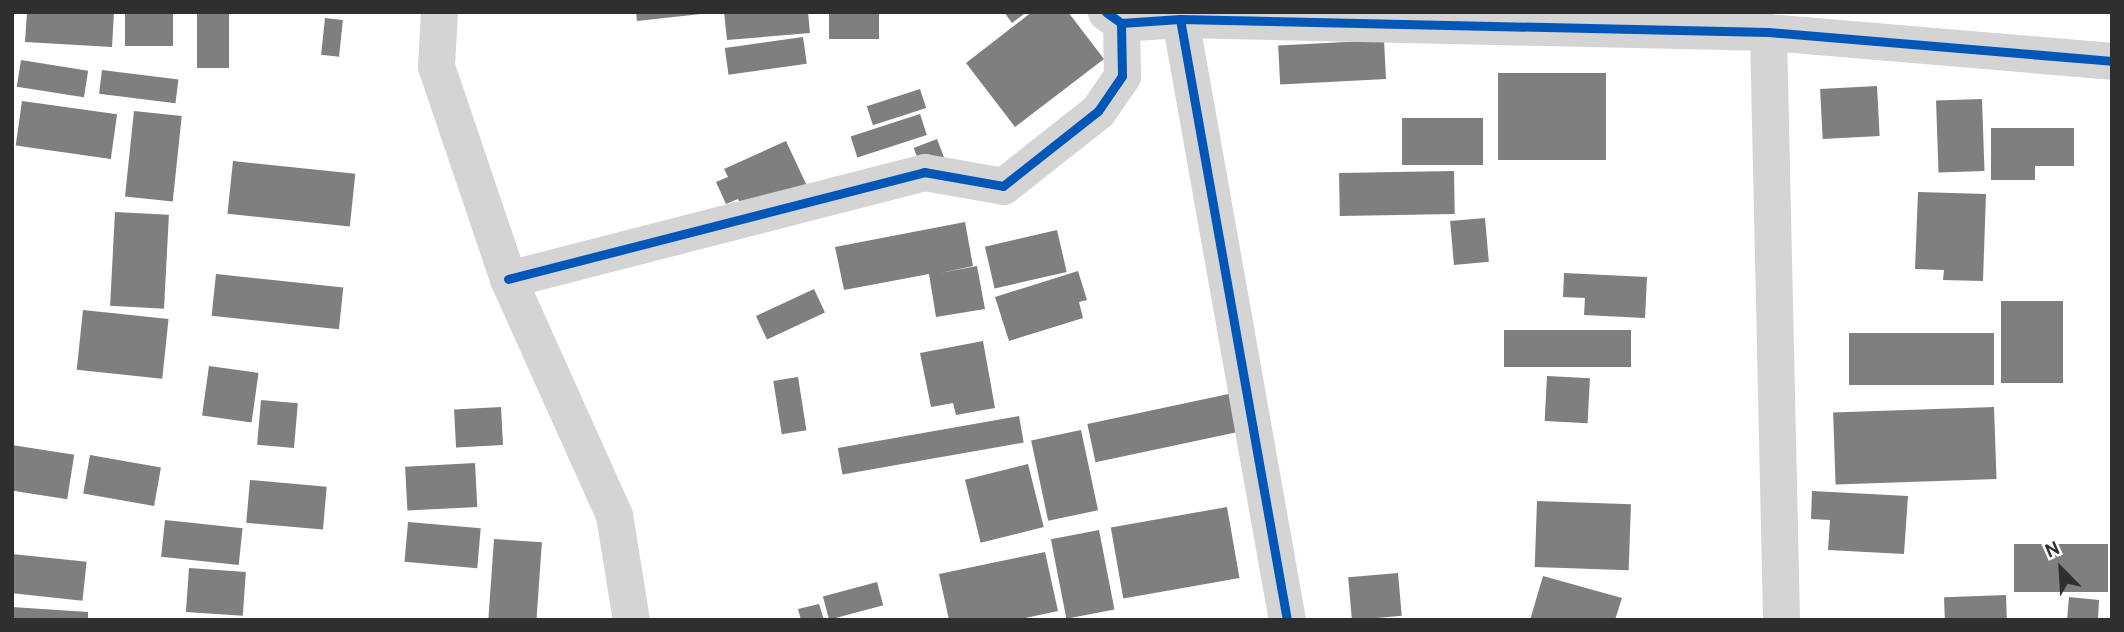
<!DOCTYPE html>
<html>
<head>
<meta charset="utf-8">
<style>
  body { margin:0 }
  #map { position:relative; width:2124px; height:632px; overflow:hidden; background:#fff; font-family:Cabin,sans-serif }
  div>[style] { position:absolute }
  .building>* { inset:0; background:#7f7f7f; transform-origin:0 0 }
  .street>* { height:37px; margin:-18.5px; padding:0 18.5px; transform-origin:18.5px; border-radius:18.5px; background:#d4d4d4 }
  .cycleway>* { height:9px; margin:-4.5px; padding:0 4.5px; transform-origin:4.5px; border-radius:4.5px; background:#0057b8 }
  span { translate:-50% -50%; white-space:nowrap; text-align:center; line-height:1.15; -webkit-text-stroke:7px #fff; paint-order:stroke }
  .frame { position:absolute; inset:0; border:14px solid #2f2f2f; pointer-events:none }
  .north { position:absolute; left:2026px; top:534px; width:70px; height:70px; -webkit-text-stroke:5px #fff; paint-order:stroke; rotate:336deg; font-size:19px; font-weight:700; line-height:28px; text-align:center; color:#2f2f2f }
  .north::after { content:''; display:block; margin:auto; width:24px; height:32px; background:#2f2f2f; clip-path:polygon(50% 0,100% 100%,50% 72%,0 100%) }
</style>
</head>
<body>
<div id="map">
  <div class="building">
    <i style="clip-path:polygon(27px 12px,114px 12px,112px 47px,25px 42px)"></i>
    <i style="left:125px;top:12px;width:48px;height:34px"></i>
    <i style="clip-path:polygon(636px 12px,701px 12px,701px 14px,637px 21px)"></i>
    <i style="clip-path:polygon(724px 12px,808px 12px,810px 33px,727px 40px)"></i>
    <i style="left:829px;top:12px;width:50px;height:27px"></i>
    <i style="clip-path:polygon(1004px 12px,1023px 12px,1024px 14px,1012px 23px)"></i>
    <i style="clip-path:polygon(1032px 12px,1068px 12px,1104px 59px,1015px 127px,966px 63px)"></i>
    <i style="left:197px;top:13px;width:32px;height:55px"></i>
    <i style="left:325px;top:18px;width:18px;height:37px;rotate:6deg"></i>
    <i style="left:803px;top:37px;width:27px;height:79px;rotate:82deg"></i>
    <i style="left:1384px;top:40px;width:39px;height:106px;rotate:87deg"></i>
    <i style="left:21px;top:60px;width:68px;height:27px;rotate:9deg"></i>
    <i style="left:102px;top:70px;width:77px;height:24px;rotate:7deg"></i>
    <i style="left:1498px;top:73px;width:108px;height:87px"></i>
    <i style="left:1877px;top:86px;width:50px;height:57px;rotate:87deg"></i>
    <i style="left:920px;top:89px;width:20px;height:56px;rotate:72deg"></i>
    <i style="left:1982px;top:99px;width:72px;height:46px;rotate:88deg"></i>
    <i style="left:22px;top:101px;width:96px;height:45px;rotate:8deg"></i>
    <i style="left:134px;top:111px;width:48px;height:86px;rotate:6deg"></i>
    <i style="left:920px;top:114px;width:22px;height:73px;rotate:72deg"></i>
    <i style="left:1483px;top:118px;width:47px;height:81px;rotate:90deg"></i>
    <i style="clip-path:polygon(1991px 128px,2074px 128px,2074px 166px,2035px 166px,2035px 180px,1991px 180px)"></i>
    <i style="left:937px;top:139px;width:45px;height:25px;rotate:69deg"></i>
    <i style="clip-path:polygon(786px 141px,807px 186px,745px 214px,738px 199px,726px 204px,716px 182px,728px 177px,724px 169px)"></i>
    <i style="left:233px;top:161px;width:123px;height:53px;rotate:6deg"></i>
    <i style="left:1454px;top:171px;width:43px;height:115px;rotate:89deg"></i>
    <i style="clip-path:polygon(1918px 192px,1986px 194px,1983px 281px,1943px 280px,1944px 270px,1915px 269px)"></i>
    <i style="left:115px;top:212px;width:54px;height:94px;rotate:3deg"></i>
    <i style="left:1485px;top:218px;width:44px;height:35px;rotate:85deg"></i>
    <i style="clip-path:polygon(965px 222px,973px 266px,940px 273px,977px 266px,985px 309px,936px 317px,929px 274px,844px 290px,835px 247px)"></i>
    <i style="left:1057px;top:230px;width:43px;height:74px;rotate:77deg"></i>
    <i style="clip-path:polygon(1078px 271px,1087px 300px,1079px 302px,1083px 318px,1009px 341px,995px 297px)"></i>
    <i style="clip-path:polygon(1564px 273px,1647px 277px,1645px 318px,1584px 315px,1585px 298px,1563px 297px)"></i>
    <i style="left:216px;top:274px;width:128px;height:42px;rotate:6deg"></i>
    <i style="left:814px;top:289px;width:26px;height:64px;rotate:65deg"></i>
    <i style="left:2001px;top:301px;width:62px;height:82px"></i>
    <i style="left:83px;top:310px;width:86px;height:60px;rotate:6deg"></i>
    <i style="left:1631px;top:330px;width:37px;height:127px;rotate:90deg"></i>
    <i style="left:1994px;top:333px;width:52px;height:145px;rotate:90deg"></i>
    <i style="clip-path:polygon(983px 341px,995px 408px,956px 415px,953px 403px,931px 407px,920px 353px)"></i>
    <i style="left:209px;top:366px;width:50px;height:50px;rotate:8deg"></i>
    <i style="left:1547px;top:376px;width:43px;height:45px;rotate:3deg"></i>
    <i style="left:798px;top:377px;width:54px;height:25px;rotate:81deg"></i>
    <i style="left:1238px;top:392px;width:39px;height:154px;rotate:78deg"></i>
    <i style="left:261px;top:400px;width:37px;height:45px;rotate:5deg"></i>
    <i style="left:501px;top:407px;width:38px;height:47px;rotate:87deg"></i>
    <i style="left:1994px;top:407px;width:72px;height:161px;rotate:88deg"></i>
    <i style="left:1019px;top:416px;width:27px;height:184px;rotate:80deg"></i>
    <i style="left:1081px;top:430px;width:82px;height:51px;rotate:78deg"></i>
    <i style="left:12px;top:445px;width:63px;height:45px;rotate:9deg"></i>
    <i style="left:90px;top:455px;width:72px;height:39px;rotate:10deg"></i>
    <i style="left:475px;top:463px;width:44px;height:70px;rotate:87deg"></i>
    <i style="left:1028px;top:464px;width:65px;height:65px;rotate:76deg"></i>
    <i style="left:250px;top:480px;width:77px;height:43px;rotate:5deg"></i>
    <i style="clip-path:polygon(1812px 491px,1908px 496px,1904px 554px,1828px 550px,1830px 520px,1811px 519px)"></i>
    <i style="left:1537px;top:501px;width:94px;height:66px;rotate:2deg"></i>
    <i style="left:1227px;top:507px;width:72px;height:118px;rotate:80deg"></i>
    <i style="left:165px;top:520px;width:78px;height:37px;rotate:6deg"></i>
    <i style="left:408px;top:522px;width:73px;height:40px;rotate:5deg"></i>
    <i style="left:1099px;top:530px;width:81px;height:49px;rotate:79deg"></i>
    <i style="left:494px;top:539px;width:48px;height:81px;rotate:4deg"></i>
    <i style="left:2108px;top:544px;width:48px;height:94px;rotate:90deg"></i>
    <i style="clip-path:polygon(1045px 552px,1058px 611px,1016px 620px,949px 620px,939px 574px)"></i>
    <i style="left:12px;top:554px;width:75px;height:39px;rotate:6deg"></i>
    <i style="left:189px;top:568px;width:57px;height:44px;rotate:4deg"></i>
    <i style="left:1398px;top:573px;width:43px;height:50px;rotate:85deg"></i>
    <i style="clip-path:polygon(1543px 576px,1622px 598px,1615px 620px,1530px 620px)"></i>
    <i style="left:877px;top:582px;width:24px;height:56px;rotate:75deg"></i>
    <i style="left:2006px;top:595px;width:25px;height:62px;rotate:88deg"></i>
    <i style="clip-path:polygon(2069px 597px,2099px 600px,2098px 620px,2067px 620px)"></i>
    <i style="clip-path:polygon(819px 604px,824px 620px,801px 620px,798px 609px)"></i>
    <i style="clip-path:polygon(12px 607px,88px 612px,88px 620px,12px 620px)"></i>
  </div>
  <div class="street">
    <i style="left:439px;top:12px;width:54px;rotate:93.2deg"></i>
    <i style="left:436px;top:66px;width:225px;rotate:71.3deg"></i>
    <i style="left:508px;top:279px;width:259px;rotate:65.8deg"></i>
    <i style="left:614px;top:515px;width:106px;rotate:80.8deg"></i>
    <i style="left:1106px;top:12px;width:19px;rotate:36deg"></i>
    <i style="left:1121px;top:23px;width:59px;rotate:-3.9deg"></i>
    <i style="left:1180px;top:19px;width:610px;rotate:79.91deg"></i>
    <i style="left:1180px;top:19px;width:588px;rotate:1.27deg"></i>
    <i style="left:1768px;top:32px;width:345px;rotate:4.8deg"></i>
    <i style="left:1768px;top:32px;width:588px;rotate:88.73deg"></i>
    <i style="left:508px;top:279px;width:430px;rotate:-14.4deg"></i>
    <i style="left:924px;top:172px;width:80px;rotate:10deg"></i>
    <i style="left:1003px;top:186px;width:121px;rotate:-38.3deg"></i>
    <i style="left:1098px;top:111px;width:42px;rotate:-55.6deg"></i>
    <i style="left:1122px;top:76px;width:53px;rotate:-91.1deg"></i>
  </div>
  <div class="cycleway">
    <i style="left:1106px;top:12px;width:19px;rotate:36deg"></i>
    <i style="left:1121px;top:23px;width:59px;rotate:-3.9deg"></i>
    <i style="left:1180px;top:19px;width:610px;rotate:79.91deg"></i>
    <i style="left:1180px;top:19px;width:588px;rotate:1.27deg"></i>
    <i style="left:1768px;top:32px;width:345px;rotate:4.8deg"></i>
    <i style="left:508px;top:279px;width:430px;rotate:-14.4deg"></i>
    <i style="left:924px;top:172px;width:80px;rotate:10deg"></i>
    <i style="left:1003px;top:186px;width:121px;rotate:-38.3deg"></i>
    <i style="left:1098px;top:111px;width:42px;rotate:-55.6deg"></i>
    <i style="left:1122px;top:76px;width:53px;rotate:-91.1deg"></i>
  </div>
  <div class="frame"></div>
  <div class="north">N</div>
</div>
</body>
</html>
